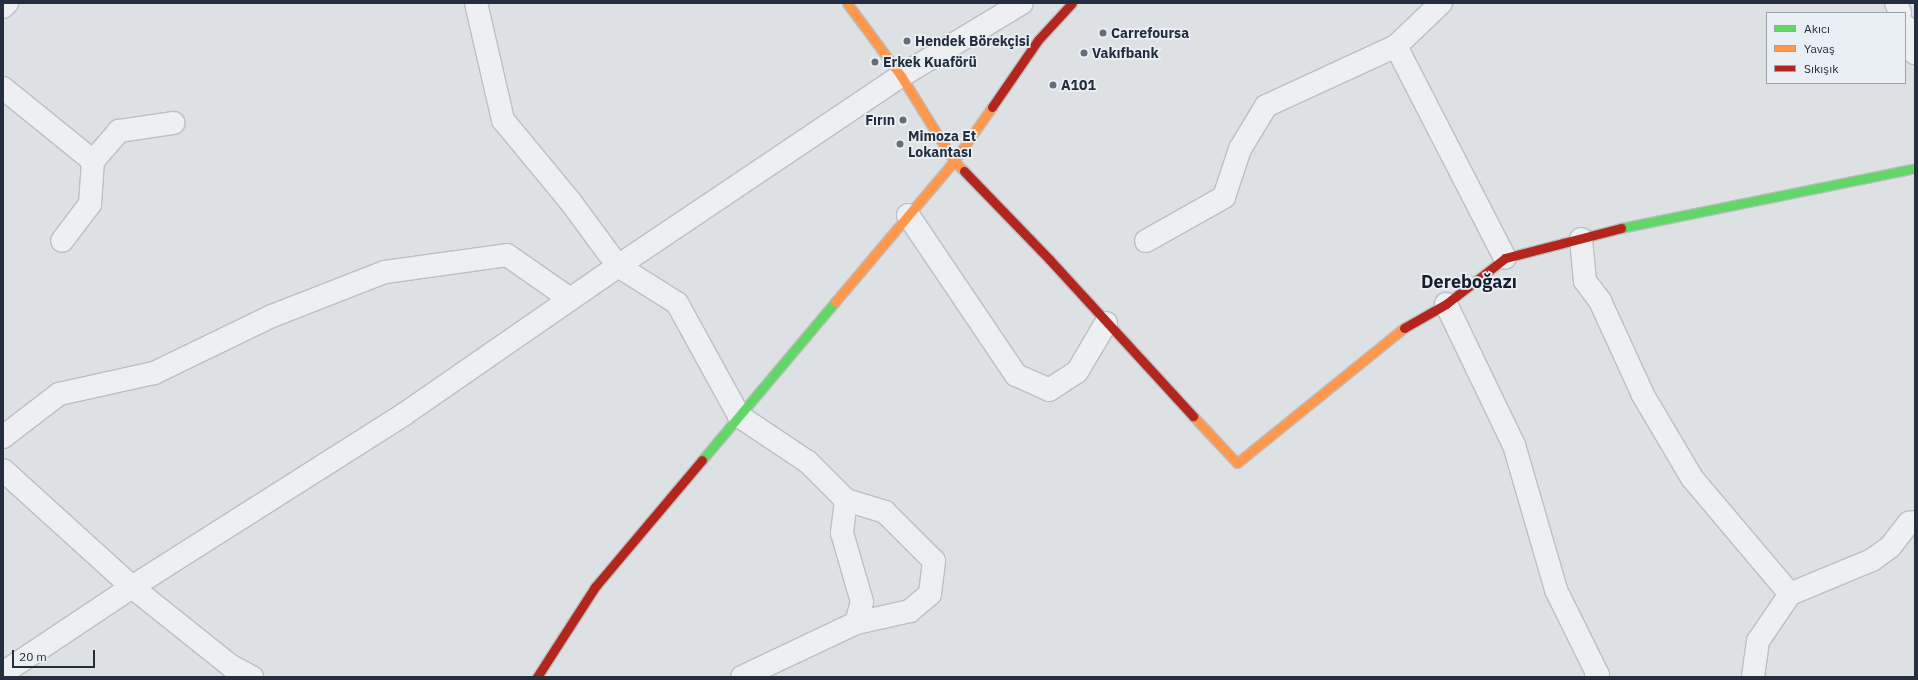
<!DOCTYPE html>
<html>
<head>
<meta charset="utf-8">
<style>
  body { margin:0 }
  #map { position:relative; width:1918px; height:680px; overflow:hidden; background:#dee1e4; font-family:"IBM Plex Sans",sans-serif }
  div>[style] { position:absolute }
  .roads { filter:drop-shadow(1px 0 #bcbfc2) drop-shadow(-1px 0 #bcbfc2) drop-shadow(0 1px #bcbfc2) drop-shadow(0 -1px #bcbfc2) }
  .street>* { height:22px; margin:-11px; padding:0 11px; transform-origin:11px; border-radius:11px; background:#edeff1 }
  .fast>* { height:9px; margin:-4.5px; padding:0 4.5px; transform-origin:4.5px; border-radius:4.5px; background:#63d668 }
  .slow>* { height:9px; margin:-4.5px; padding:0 4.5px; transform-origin:4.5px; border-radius:4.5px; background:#ff974d }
  .jam>* { height:9px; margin:-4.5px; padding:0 4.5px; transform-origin:4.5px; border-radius:4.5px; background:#b3261e }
  .dots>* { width:11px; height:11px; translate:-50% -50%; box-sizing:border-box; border:2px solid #eaeff5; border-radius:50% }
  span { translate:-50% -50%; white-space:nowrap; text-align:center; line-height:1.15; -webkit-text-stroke:3.5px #eaeff5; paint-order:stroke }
  .poi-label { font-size:14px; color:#242e3e; font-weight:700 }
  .left { translate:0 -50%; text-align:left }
  .right { translate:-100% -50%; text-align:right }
  .district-label { font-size:18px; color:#171f2e; font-weight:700 }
  .frame { position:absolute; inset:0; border:4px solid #242e3e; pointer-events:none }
  .legend { position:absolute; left:1766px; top:12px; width:140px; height:72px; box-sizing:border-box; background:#eaeff5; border:1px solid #9ba2ac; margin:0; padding:5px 7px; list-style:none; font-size:12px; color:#242e3e }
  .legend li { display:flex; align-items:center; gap:8px; height:20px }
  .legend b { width:20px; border:1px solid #9ba2ac }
  .scale { position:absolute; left:12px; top:650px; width:83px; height:18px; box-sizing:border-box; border:2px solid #242e3e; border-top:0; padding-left:5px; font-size:12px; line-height:14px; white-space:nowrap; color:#242e3e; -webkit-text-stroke:3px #eaeff5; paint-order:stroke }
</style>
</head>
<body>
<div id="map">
  <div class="roads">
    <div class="street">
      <i style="left:476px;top:3px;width:120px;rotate:77deg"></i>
      <i style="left:503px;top:120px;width:105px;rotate:50.4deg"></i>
      <i style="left:570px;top:201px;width:81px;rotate:53.6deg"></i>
      <i style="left:618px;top:266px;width:70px;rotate:32.1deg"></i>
      <i style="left:677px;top:303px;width:129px;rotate:61.2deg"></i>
      <i style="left:739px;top:416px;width:83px;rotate:33.7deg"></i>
      <i style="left:808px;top:462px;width:54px;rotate:45deg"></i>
      <i style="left:846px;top:500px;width:33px;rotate:97deg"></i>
      <i style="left:842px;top:533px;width:72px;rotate:73.8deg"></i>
      <i style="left:862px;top:602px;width:22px;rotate:106deg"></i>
      <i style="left:856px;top:623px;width:126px;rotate:154.7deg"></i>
      <i style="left:1896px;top:3px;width:11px;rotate:68deg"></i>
      <i style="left:3px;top:7px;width:6px;rotate:-45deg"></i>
      <i style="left:1905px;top:26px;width:29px;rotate:70deg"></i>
      <i style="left:1396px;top:46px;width:62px;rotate:-43.7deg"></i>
      <i style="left:3px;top:88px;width:116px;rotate:39deg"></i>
      <i style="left:93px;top:161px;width:43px;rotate:94deg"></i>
      <i style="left:90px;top:204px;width:46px;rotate:127.1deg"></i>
      <i style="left:93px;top:161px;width:40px;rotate:-49deg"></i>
      <i style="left:119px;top:131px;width:55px;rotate:-8.4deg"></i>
      <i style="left:908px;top:215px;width:193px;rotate:56deg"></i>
      <i style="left:1016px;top:375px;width:36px;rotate:24deg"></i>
      <i style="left:1049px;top:390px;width:33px;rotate:-33deg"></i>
      <i style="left:1077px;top:372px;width:57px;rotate:-59.4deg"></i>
      <i style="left:1581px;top:239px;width:42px;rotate:84.6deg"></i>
      <i style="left:1585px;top:281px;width:25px;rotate:53deg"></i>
      <i style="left:1600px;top:301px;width:103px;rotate:65.4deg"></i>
      <i style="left:1643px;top:395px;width:96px;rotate:59.4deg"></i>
      <i style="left:1692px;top:478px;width:152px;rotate:49.8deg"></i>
      <i style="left:1790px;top:594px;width:57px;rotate:124.2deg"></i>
      <i style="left:1758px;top:641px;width:36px;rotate:98deg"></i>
      <i style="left:1146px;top:241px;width:90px;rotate:-29.4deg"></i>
      <i style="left:1224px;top:197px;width:51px;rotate:-71.6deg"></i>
      <i style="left:1240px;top:149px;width:50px;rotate:-58.8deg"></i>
      <i style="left:1266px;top:106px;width:143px;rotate:-24.8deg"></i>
      <i style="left:1396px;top:46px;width:238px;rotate:62.8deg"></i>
      <i style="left:1446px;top:304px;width:157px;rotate:64.3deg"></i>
      <i style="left:1514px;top:445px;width:151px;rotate:73.8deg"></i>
      <i style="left:1556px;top:590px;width:95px;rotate:63.7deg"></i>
      <i style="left:1598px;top:675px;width:3px;rotate:135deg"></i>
      <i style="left:3px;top:437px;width:71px;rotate:-37.5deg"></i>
      <i style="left:59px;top:394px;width:97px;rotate:-12.5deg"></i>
      <i style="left:154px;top:373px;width:131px;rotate:-25.8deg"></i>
      <i style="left:272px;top:316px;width:121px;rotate:-21.3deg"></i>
      <i style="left:385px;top:272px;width:123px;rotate:-7.9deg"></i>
      <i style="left:507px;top:255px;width:77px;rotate:34.9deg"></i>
      <i style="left:3px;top:470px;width:174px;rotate:42.2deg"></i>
      <i style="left:132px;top:587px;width:127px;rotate:38.6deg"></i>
      <i style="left:231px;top:666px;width:24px;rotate:28deg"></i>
      <i style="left:846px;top:500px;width:41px;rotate:17.1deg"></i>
      <i style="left:885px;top:512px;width:69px;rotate:45deg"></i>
      <i style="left:934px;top:561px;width:33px;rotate:97deg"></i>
      <i style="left:930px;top:594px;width:26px;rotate:140deg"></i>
      <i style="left:910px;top:611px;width:55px;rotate:167.5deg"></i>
      <i style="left:1790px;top:594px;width:89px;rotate:-22.5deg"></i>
      <i style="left:1872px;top:560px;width:22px;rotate:-36deg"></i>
      <i style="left:1890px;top:547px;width:31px;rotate:-52deg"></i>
      <i style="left:1909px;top:523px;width:6px;rotate:-9deg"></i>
      <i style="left:3px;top:673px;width:155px;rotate:-33.7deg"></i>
      <i style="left:132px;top:587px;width:321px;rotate:-32.4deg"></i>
      <i style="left:403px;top:415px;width:262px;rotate:-34.7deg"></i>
      <i style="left:618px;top:266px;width:341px;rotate:-33.9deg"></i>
      <i style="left:901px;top:76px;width:141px;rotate:-31.1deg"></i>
    </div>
    <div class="fast">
      <i style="left:1621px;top:228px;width:300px;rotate:-11.5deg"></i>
      <i style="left:702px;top:460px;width:207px;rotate:-49.9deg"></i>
    </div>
    <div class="slow">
      <i style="left:847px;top:3px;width:91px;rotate:53.5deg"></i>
      <i style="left:901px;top:76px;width:100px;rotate:58.1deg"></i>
      <i style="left:954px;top:161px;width:14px;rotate:45deg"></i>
      <i style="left:835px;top:302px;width:185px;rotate:-49.8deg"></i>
      <i style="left:954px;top:161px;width:66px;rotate:-54.9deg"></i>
      <i style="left:1193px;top:416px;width:64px;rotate:46.9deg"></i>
      <i style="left:1237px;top:463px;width:215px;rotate:-39deg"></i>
    </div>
    <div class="jam">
      <i style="left:992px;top:107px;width:81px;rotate:-55.5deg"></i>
      <i style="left:1038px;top:40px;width:50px;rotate:-47.4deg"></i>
      <i style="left:964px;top:171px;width:124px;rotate:46deg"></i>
      <i style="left:1050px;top:260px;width:212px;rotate:47.5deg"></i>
      <i style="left:1404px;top:328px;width:48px;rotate:-29.7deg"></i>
      <i style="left:1446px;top:304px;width:75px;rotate:-37.9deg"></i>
      <i style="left:1505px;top:258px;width:120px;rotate:-14.5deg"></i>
      <i style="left:537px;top:677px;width:107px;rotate:-57.2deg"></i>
      <i style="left:595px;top:587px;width:166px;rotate:-49.9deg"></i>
    </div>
  </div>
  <div class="dots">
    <i style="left:1103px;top:33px;background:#656d78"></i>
    <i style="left:907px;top:41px;background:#656d78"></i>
    <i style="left:1084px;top:53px;background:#656d78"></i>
    <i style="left:875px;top:62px;background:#656d78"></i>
    <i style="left:1053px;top:85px;background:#656d78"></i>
    <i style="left:903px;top:120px;background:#656d78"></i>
    <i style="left:900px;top:144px;background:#656d78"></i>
  </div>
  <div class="poi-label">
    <span class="left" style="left:1111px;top:33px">Carrefoursa</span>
    <span class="left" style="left:915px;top:41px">Hendek Börekçisi</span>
    <span class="left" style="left:1092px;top:53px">Vakıfbank</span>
    <span class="left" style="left:883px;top:62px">Erkek Kuaförü</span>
    <span class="left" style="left:1061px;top:85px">A101</span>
    <span class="right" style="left:895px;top:120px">Fırın</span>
    <span class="left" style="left:908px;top:144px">Mimoza Et<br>Lokantası</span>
  </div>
  <div class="district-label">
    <span style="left:1469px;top:282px">Dereboğazı</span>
  </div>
  <div class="frame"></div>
  <ul class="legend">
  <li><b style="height:5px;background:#63d668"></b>Akıcı</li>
  <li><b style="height:5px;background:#ff974d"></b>Yavaş</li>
  <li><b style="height:5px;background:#b3261e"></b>Sıkışık</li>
  </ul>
  <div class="scale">20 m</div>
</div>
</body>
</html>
